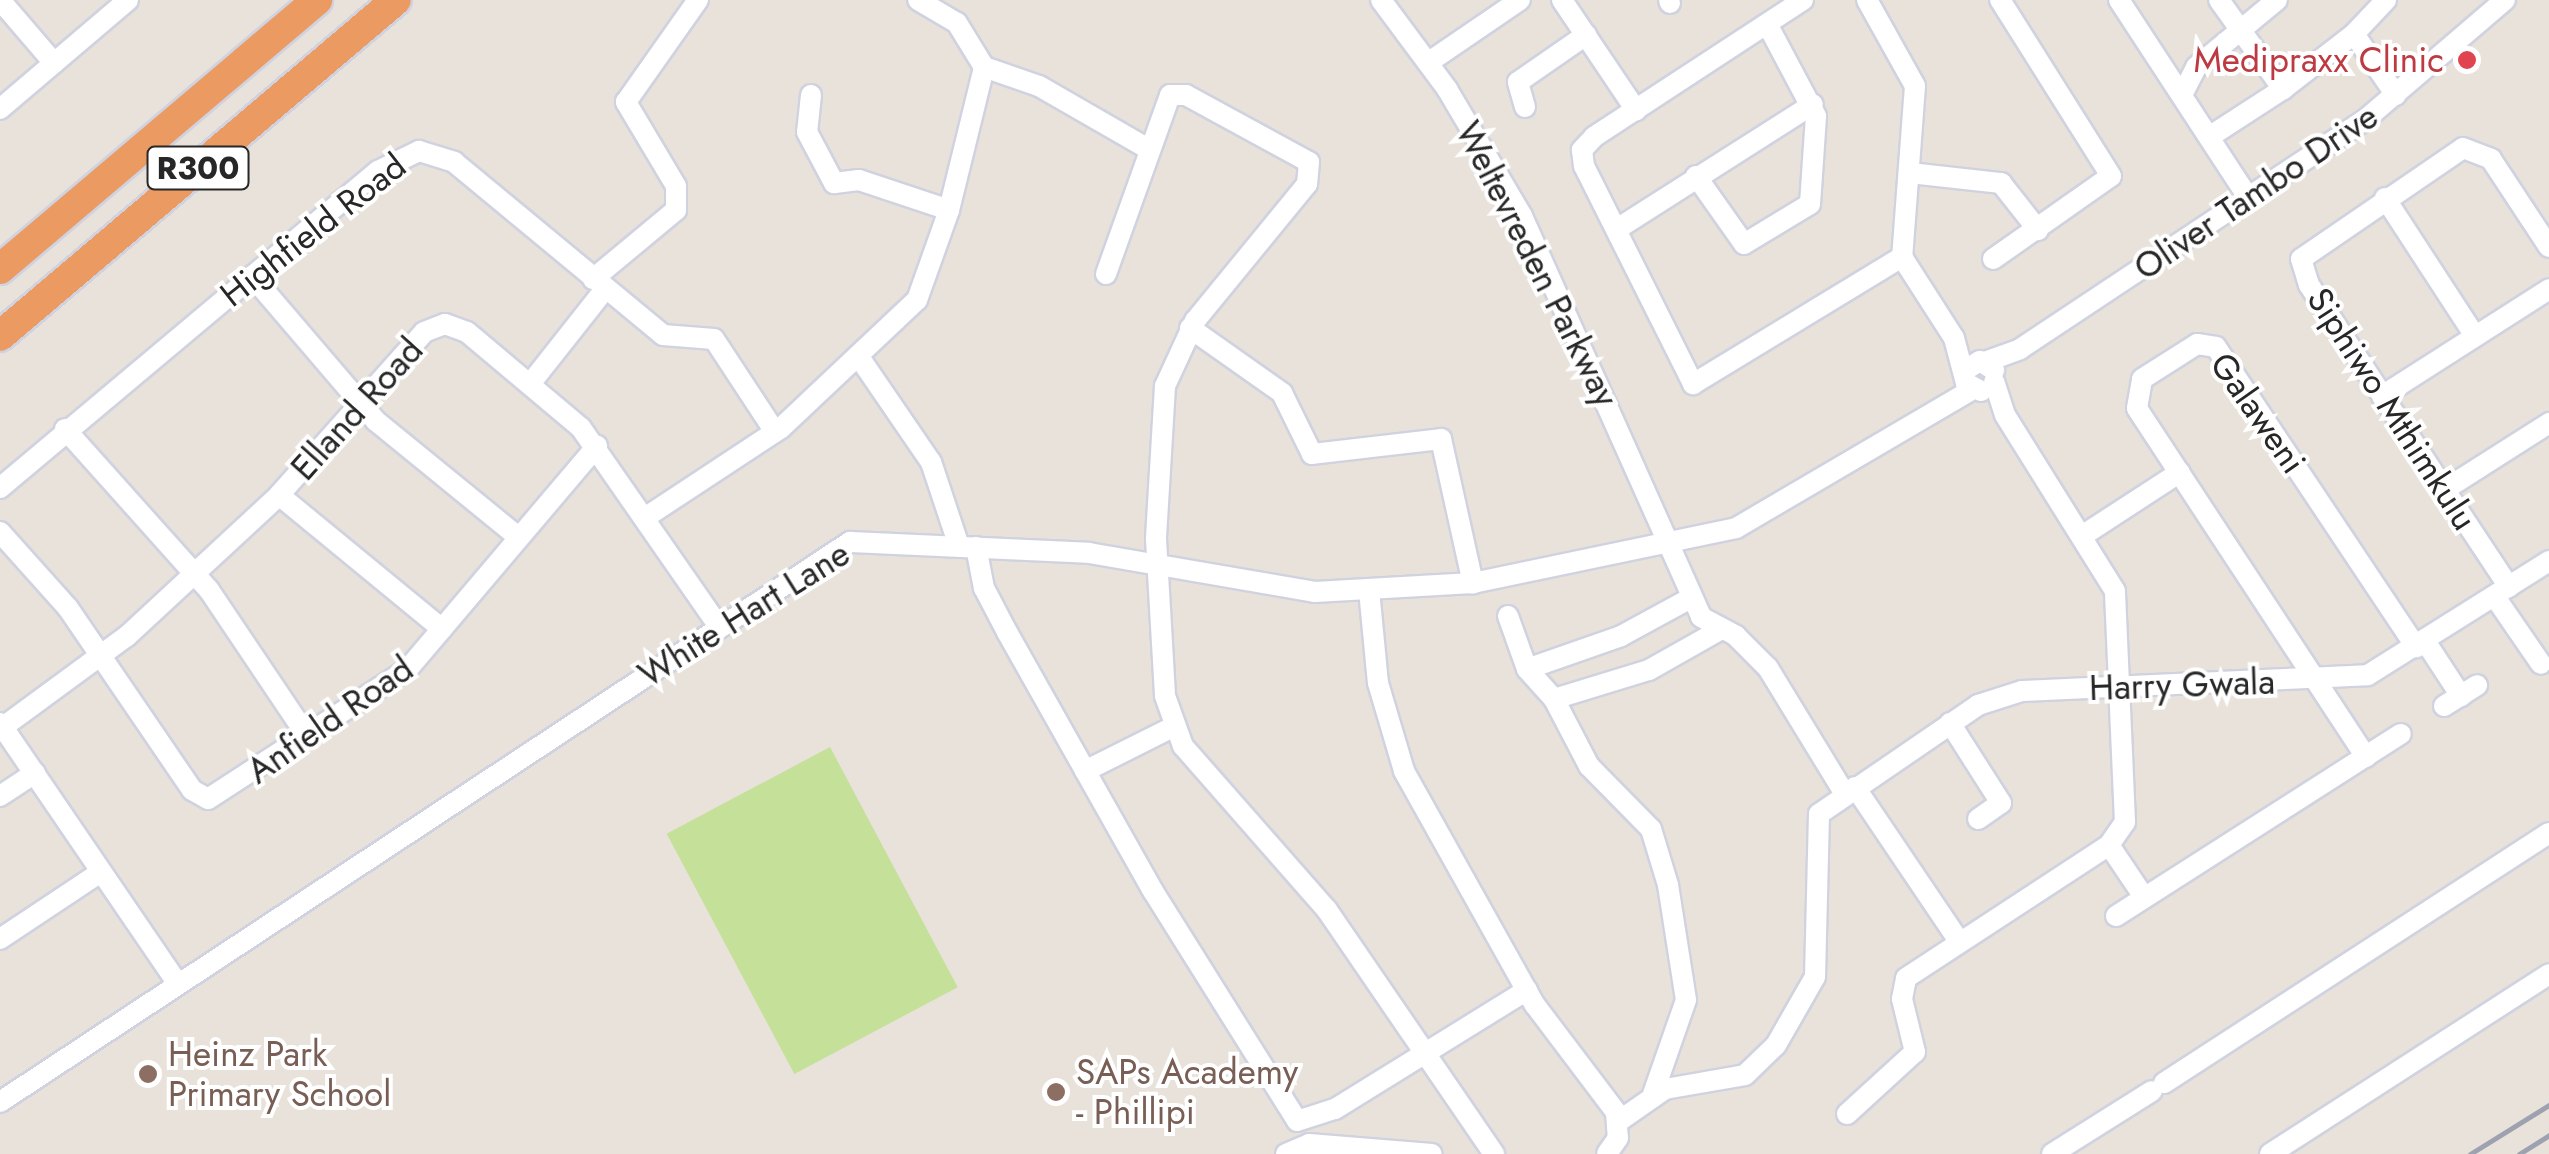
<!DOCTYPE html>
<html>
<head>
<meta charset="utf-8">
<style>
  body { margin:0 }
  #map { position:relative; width:2549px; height:1154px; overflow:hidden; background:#e8e2da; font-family:Jost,sans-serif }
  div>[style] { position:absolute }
  .pitch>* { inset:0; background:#c4e099; transform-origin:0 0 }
  .roads { filter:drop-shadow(2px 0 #d0d3df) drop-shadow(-2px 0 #d0d3df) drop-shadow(0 2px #d0d3df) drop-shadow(0 -2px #d0d3df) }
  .minor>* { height:20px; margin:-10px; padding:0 10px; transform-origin:10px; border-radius:10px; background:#fff }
  .highway>* { height:30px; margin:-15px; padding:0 15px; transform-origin:15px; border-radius:15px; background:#eb9a62 }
  .rail>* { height:5px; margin:-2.5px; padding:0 2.5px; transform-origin:2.5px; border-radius:2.5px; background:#9ea1b0 }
  .dots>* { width:28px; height:28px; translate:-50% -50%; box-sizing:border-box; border:5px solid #fff; border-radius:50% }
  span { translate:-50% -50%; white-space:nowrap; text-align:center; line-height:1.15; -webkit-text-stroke:8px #fff; paint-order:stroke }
  .shield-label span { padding:2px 8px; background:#fff; border:2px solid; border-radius:8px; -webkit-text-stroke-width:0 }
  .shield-label { font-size:32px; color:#272727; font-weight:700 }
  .health-label { font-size:35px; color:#be3a42 }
  .right { translate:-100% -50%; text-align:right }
  .street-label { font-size:35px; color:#272727 }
  .education-label { font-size:35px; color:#785e54 }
  .left { translate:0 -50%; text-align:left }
</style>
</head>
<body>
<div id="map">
  <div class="pitch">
    <i style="left:830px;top:747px;width:272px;height:185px;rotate:62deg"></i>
  </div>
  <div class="roads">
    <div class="minor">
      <i style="left:0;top:0;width:83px;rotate:49.4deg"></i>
      <i style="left:1381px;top:0;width:111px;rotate:53.4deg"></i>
      <i style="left:1447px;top:89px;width:147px;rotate:59.4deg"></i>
      <i style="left:1522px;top:216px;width:439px;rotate:65.9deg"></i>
      <i style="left:1701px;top:617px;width:40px;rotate:28deg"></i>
      <i style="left:1736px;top:636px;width:45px;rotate:45deg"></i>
      <i style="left:1768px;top:668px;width:148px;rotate:58.6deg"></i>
      <i style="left:1562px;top:0;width:133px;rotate:56.1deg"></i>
      <i style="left:1669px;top:0;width:3px;rotate:72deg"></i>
      <i style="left:1803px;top:0;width:250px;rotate:146.8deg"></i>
      <i style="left:1594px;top:137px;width:18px;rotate:133deg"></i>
      <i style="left:1582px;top:150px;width:16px;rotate:83deg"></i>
      <i style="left:1584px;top:166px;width:244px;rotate:63.4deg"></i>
      <i style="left:1693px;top:384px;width:245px;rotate:-31.3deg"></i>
      <i style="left:1867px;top:0;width:98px;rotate:60.8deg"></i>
      <i style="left:1915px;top:86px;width:171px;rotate:94.3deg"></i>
      <i style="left:1902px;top:257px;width:96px;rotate:57.3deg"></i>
      <i style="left:1954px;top:338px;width:47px;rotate:75.1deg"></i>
      <i style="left:1966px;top:383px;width:17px;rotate:28deg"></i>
      <i style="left:2119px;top:0;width:238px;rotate:56.8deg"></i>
      <i style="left:2219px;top:0;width:110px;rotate:54.3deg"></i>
      <i style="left:2283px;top:89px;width:90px;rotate:-37.8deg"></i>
      <i style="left:2386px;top:0;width:47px;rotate:133.3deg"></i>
      <i style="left:2354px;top:34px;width:74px;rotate:55.5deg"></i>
      <i style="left:1429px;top:62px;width:110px;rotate:-34.3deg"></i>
      <i style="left:984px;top:67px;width:58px;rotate:19.1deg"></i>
      <i style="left:1039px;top:86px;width:125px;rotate:29.9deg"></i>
      <i style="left:811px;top:95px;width:37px;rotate:96deg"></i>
      <i style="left:807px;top:132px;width:58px;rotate:62.1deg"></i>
      <i style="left:834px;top:183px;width:25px;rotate:-7deg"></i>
      <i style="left:859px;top:180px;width:95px;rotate:18.4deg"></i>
      <i style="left:2182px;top:95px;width:31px;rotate:-63deg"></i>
      <i style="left:2196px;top:67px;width:105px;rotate:-39.6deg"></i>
      <i style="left:1525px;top:107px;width:26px;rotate:-106deg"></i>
      <i style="left:1518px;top:82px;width:83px;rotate:-34.7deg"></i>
      <i style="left:0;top:109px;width:168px;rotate:-40.4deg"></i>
      <i style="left:2209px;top:137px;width:88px;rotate:-33deg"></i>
      <i style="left:1910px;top:173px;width:92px;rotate:6.3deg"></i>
      <i style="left:2001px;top:183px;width:60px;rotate:51.8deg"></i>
      <i style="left:1696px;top:176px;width:83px;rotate:54.8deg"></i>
      <i style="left:1744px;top:244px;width:77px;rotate:-31.2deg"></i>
      <i style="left:1810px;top:204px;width:88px;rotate:-86.1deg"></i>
      <i style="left:1816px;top:116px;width:104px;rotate:-118deg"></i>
      <i style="left:2385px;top:198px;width:165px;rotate:56.9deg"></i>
      <i style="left:1617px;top:229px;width:232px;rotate:-32.5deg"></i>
      <i style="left:1993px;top:259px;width:144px;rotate:-35.1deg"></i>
      <i style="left:2111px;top:176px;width:208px;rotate:-122.2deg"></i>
      <i style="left:1106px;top:274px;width:190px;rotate:-70.3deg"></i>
      <i style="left:1170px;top:95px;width:16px"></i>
      <i style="left:1186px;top:95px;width:140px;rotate:28.6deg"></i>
      <i style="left:1309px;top:162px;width:22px;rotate:95deg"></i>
      <i style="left:1307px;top:184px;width:177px;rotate:129.3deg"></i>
      <i style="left:1195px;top:321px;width:72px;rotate:114.8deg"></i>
      <i style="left:1165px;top:386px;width:153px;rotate:93.4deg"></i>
      <i style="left:1156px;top:539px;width:157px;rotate:86.7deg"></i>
      <i style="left:1165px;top:696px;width:53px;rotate:70.2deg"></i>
      <i style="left:1183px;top:746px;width:218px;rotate:48.7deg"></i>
      <i style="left:1327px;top:910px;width:296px;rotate:55.6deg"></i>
      <i style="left:252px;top:276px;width:191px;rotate:49.5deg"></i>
      <i style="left:376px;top:421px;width:183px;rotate:39.2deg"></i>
      <i style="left:593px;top:279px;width:108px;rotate:-39.7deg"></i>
      <i style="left:676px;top:210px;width:24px;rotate:-90deg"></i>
      <i style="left:676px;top:186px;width:98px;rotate:-120.8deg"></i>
      <i style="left:626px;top:102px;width:125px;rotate:-54.8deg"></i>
      <i style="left:1190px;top:328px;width:113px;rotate:35.2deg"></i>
      <i style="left:1282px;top:393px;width:68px;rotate:63.8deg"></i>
      <i style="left:1312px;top:454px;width:130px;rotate:-6.6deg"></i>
      <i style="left:1441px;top:439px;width:148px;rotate:77.5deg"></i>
      <i style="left:859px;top:357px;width:127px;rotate:55.6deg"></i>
      <i style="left:931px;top:462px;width:89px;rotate:71.6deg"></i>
      <i style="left:1985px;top:362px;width:37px;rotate:-20deg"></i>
      <i style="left:2020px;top:349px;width:415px;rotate:-33.6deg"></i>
      <i style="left:2366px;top:119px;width:183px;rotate:-40.6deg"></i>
      <i style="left:1967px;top:369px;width:15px;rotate:-32deg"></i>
      <i style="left:1980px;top:361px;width:17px;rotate:33deg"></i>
      <i style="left:530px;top:384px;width:121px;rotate:-51.7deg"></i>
      <i style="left:2382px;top:396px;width:198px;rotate:-32.6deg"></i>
      <i style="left:65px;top:429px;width:216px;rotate:48.2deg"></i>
      <i style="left:209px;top:590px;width:176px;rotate:56.1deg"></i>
      <i style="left:0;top:488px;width:493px;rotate:-40deg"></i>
      <i style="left:378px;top:171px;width:46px;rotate:-26deg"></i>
      <i style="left:419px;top:151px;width:37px;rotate:17deg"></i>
      <i style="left:454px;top:162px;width:271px;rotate:39.6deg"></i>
      <i style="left:663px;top:335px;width:51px;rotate:4.5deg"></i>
      <i style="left:714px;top:339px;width:111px;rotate:56.7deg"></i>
      <i style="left:2444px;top:490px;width:125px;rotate:-32.5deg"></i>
      <i style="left:279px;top:495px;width:211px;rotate:39.4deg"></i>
      <i style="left:646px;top:517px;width:162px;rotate:-33.4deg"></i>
      <i style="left:781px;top:428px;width:187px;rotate:-43.3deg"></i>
      <i style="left:917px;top:300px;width:96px;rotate:-70.4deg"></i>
      <i style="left:949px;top:210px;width:147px;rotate:-76.2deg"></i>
      <i style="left:984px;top:67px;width:52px;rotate:-121.5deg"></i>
      <i style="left:957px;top:23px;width:45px;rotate:-149.5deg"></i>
      <i style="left:0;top:532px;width:102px;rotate:48.2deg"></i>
      <i style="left:68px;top:608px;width:220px;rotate:55.7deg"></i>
      <i style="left:192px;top:790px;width:18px;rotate:29deg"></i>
      <i style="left:208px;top:799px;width:237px;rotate:-33deg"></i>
      <i style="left:407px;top:670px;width:294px;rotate:-49.7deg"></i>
      <i style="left:2085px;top:534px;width:113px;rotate:-33.1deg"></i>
      <i style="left:976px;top:547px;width:42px;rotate:79deg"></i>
      <i style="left:984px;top:588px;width:50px;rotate:62.4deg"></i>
      <i style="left:1007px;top:632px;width:297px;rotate:60.6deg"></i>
      <i style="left:1153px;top:891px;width:271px;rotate:57.9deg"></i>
      <i style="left:1297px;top:1121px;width:40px;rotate:-18deg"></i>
      <i style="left:1335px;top:1109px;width:226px;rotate:-31.8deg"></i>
      <i style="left:2509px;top:587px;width:362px;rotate:-123.5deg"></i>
      <i style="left:2309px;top:285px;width:27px;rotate:-107deg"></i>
      <i style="left:2301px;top:259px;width:196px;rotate:-34.4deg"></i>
      <i style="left:2463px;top:148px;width:30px;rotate:21deg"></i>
      <i style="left:2491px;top:159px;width:105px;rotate:56.6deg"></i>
      <i style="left:1369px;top:590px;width:93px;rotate:84.5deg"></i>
      <i style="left:1378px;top:683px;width:92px;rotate:73.5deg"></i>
      <i style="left:1404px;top:771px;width:268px;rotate:60.8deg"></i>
      <i style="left:1535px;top:1005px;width:134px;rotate:52.9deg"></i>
      <i style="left:1616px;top:1112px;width:26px;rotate:86deg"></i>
      <i style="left:1618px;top:1138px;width:19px;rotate:125deg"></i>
      <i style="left:2495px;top:597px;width:81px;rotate:55.5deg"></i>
      <i style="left:1508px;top:616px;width:56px;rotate:70.3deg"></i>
      <i style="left:1527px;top:669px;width:40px;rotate:48deg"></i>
      <i style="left:1554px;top:699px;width:99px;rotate:-17deg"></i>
      <i style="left:1649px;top:670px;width:79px;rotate:-29.5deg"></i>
      <i style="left:2425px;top:641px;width:66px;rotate:56.8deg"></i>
      <i style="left:1527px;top:669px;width:100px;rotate:-19.3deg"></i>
      <i style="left:1621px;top:636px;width:80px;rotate:-28.5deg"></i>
      <i style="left:1554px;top:699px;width:76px;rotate:62.4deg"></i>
      <i style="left:1589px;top:766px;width:88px;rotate:45.5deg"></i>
      <i style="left:1651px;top:829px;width:59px;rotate:73.1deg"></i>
      <i style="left:1668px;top:885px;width:116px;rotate:81.1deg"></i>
      <i style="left:1686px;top:1000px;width:100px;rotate:109.3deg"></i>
      <i style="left:2444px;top:706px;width:39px;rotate:-32deg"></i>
      <i style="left:0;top:723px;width:316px;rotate:55.7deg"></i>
      <i style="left:1950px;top:723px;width:95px;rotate:57.5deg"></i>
      <i style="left:2001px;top:803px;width:28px;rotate:145deg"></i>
      <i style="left:3px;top:727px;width:154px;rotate:-36.3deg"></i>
      <i style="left:127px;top:636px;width:207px;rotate:-42.8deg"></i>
      <i style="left:279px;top:495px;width:218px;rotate:-48.3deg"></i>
      <i style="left:424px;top:332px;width:22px;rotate:-21deg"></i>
      <i style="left:445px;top:324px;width:23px;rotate:20deg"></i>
      <i style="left:467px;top:332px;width:149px;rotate:40.1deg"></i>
      <i style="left:581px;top:428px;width:240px;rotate:55.2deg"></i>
      <i style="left:2366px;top:757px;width:417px;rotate:-123.3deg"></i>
      <i style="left:2137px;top:408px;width:29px;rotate:-80deg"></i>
      <i style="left:2142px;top:379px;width:65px;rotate:-32.5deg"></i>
      <i style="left:2197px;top:344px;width:19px;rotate:9deg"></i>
      <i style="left:2216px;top:347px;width:361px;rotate:56.3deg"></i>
      <i style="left:1085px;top:771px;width:98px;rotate:-26.6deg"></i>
      <i style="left:1855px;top:787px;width:186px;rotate:56deg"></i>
      <i style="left:0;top:796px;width:42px;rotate:-33.3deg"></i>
      <i style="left:2109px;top:845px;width:63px;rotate:56.1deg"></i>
      <i style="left:2116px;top:916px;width:338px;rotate:-32.6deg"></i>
      <i style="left:0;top:939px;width:121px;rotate:-33.6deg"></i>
      <i style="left:2164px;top:1083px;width:459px;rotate:-33deg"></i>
      <i style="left:0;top:1102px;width:1018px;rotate:-33.38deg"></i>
      <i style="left:850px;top:542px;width:239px;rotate:2.6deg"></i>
      <i style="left:1089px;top:553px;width:229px;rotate:9.8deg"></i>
      <i style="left:1315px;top:592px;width:158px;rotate:-3.3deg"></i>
      <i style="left:1473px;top:583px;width:269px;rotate:-11.8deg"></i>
      <i style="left:1736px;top:528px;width:275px;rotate:-30.4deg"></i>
      <i style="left:1847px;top:1114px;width:92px;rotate:-42.4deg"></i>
      <i style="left:1915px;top:1052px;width:55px;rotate:-103.8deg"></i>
      <i style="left:1902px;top:999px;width:21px;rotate:-79deg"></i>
      <i style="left:1906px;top:978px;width:243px;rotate:-33.2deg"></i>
      <i style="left:2109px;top:845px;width:28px;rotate:-55deg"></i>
      <i style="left:2125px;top:822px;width:231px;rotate:-92.5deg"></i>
      <i style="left:2115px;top:591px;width:208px;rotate:-122deg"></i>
      <i style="left:2005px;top:415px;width:35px;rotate:-108deg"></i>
      <i style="left:1619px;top:1121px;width:56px;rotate:-34.8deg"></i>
      <i style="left:1665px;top:1089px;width:81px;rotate:-9.9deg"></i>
      <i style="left:1745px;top:1075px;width:43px;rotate:-44.1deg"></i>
      <i style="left:1776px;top:1045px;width:78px;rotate:-60.2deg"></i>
      <i style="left:1815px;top:977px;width:163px;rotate:-88.6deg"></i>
      <i style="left:1819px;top:814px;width:193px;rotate:-34.4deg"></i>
      <i style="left:1978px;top:705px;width:46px;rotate:-17.7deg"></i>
      <i style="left:2022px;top:691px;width:346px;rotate:-2.6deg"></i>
      <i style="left:2368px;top:675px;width:214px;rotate:-32.2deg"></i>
      <i style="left:1286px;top:1154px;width:25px;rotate:-23deg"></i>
      <i style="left:1309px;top:1144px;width:123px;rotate:4.6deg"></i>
      <i style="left:2052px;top:1154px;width:118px;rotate:-32.2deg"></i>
      <i style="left:2270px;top:1154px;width:332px;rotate:-32.8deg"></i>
    </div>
    <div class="highway">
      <i style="left:0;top:269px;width:416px;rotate:-40.3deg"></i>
      <i style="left:0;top:336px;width:519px;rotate:-40.31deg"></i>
    </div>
  </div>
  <div class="rail">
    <i style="left:2470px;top:1154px;width:93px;rotate:-31.8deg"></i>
    <i style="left:2519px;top:1154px;width:36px;rotate:-32deg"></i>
  </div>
  <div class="dots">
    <i style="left:2467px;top:60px;background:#e0444e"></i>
    <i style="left:148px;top:1074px;background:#8d6e63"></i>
    <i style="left:1056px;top:1092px;background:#8d6e63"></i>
  </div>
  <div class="shield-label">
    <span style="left:198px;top:168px">R300</span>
  </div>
  <div class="health-label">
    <span class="right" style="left:2444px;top:60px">Medipraxx Clinic</span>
  </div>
  <div class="street-label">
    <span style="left:2256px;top:192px;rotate:-34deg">Oliver Tambo Drive</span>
    <span style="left:313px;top:230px;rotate:-38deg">Highfield Road</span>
    <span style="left:1537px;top:264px;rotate:63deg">Weltevreden Parkway</span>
    <span style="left:357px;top:409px;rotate:-48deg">Elland Road</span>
    <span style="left:2392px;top:409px;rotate:57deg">Siphiwo Mthimkulu</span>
    <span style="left:2258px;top:413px;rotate:55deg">Galaweni</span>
    <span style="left:744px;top:614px;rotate:-32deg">White Hart Lane</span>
    <span style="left:2182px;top:685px;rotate:-2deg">Harry Gwala</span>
    <span style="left:330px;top:720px;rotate:-35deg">Anfield Road</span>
  </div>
  <div class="education-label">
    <span class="left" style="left:168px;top:1074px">Heinz Park<br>Primary School</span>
    <span class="left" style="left:1076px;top:1092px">SAPs Academy<br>- Phillipi</span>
  </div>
</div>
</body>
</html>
